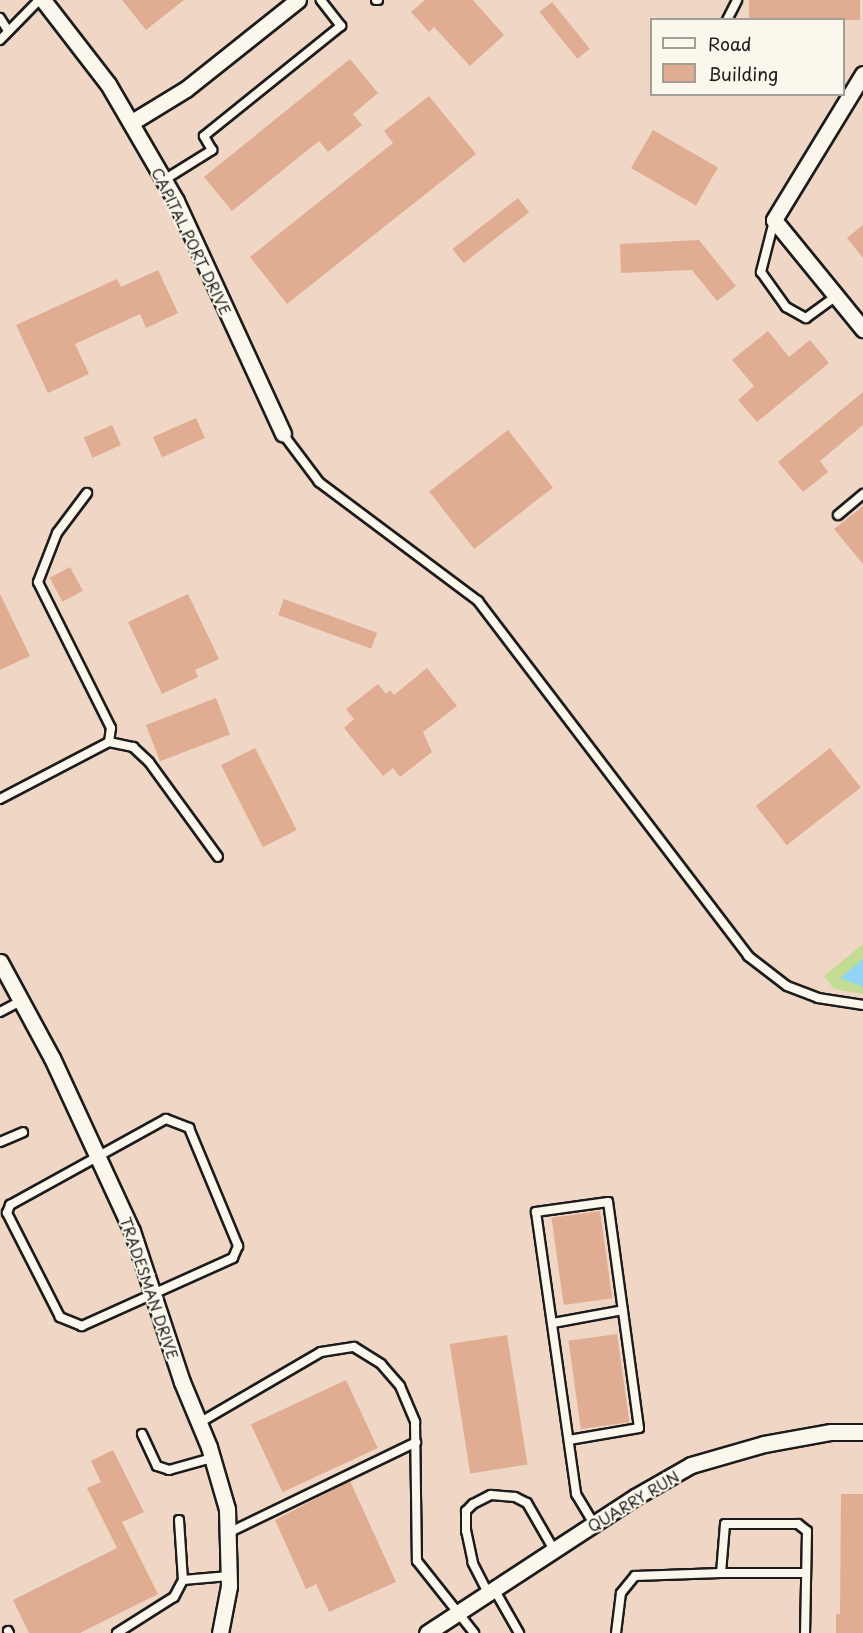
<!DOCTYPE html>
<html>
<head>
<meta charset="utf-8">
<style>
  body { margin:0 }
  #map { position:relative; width:863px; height:1633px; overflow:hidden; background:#f6e8da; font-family:"Playpen Sans",sans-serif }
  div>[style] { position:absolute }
  .built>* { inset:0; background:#efd6c5 }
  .green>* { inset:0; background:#c2dd93 }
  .water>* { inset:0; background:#93d3f4 }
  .building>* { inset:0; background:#e0ad93; transform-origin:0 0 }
  .roads { filter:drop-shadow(2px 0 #1c1c1c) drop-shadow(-2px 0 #1c1c1c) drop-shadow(0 2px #1c1c1c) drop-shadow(0 -2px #1c1c1c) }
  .lane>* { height:8px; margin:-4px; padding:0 4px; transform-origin:4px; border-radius:4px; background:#fbf7ec }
  .street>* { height:15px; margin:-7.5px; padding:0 7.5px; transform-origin:7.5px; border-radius:7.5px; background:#fbf7ec }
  span { translate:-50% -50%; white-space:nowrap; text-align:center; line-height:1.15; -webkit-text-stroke:4.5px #fbf7ec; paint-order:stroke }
  .street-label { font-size:15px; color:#1c1c1c }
  .legend { position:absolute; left:650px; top:18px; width:195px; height:78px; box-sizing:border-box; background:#fbf7ec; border:2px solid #a29f99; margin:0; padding:8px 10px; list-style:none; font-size:18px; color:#1c1c1c }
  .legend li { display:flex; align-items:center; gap:12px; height:30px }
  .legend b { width:30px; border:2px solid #a29f99 }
</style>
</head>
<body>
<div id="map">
  <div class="built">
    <i style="clip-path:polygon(evenodd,0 0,863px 0,863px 1633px,0 1633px,0 0,652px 20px,844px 20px,844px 94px,652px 94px,652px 20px)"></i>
  </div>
  <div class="green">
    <i style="clip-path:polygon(863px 944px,863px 994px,834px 989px,824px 976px)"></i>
  </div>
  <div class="water">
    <i style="clip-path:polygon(863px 959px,863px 987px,840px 978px)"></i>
  </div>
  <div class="building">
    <i style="clip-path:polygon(122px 0,184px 0,146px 30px)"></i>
    <i style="clip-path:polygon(425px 0,473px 0,504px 35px,470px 66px,434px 27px,429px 32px,411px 12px)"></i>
    <i style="left:749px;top:0;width:111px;height:20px"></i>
    <i style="left:552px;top:2px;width:60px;height:16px;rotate:51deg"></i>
    <i style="clip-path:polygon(350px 59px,378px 93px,353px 114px,362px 125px,328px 152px,319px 141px,232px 211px,204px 177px)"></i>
    <i style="clip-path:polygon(429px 96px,476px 154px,287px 304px,250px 257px,393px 143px,384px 131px)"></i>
    <i style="left:653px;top:130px;width:75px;height:44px;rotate:30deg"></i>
    <i style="left:518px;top:198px;width:18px;height:83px;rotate:52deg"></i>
    <i style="clip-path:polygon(863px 225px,863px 258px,847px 238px)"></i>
    <i style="clip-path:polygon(699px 240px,736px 286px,717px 301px,692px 270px,621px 273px,620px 244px)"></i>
    <i style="clip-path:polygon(158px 270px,178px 313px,146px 328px,140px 314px,75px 344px,89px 374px,48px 393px,16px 325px,117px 279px,121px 287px)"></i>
    <i style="clip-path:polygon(768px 331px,789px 357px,810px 340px,829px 363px,757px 422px,738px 400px,754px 386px,732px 360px)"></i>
    <i style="clip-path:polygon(863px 392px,863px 425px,820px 461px,828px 472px,803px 492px,778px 462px)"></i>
    <i style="left:196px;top:418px;width:22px;height:47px;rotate:66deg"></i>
    <i style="left:112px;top:425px;width:22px;height:31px;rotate:66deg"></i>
    <i style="left:508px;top:430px;width:73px;height:100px;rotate:52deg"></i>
    <i style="clip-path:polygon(863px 506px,863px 564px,834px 529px)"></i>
    <i style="left:70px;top:567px;width:27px;height:23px;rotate:62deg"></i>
    <i style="clip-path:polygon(0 594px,30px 656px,0 670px)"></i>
    <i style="clip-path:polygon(188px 594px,219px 659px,195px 670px,198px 677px,162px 694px,128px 622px)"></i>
    <i style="left:284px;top:599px;width:99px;height:17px;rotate:20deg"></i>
    <i style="clip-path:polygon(427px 668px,457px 706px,423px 732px,432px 752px,400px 777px,393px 768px,383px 776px,344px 728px,354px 719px,346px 709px,378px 684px,386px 694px,390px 690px,394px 695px)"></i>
    <i style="left:216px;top:698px;width:39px;height:75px;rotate:69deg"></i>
    <i style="left:255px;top:748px;width:92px;height:38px;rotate:63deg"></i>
    <i style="left:830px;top:748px;width:50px;height:94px;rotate:52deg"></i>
    <i style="left:600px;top:1211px;width:88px;height:49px;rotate:82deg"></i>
    <i style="left:617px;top:1334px;width:89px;height:49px;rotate:82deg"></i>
    <i style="left:507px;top:1335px;width:131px;height:58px;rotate:81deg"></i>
    <i style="left:346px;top:1380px;width:75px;height:105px;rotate:65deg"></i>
    <i style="clip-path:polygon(113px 1450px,144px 1512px,122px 1522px,158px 1594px,80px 1633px,29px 1633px,13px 1600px,117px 1548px,87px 1488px,101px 1482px,91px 1461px)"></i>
    <i style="clip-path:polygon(350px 1481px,396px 1582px,329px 1612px,316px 1584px,306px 1589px,275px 1520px)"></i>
    <i style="clip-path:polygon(841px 1494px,863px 1494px,863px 1633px,836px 1633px,836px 1614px,840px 1614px)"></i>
  </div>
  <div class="roads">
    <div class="lane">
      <i style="left:376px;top:0;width:2px"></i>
      <i style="left:0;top:18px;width:15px;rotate:58deg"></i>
      <i style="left:727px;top:20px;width:22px;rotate:-63deg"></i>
      <i style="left:0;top:40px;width:56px;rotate:-45.7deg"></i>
      <i style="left:164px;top:180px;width:57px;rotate:-32deg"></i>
      <i style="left:212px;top:150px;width:16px;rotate:-120deg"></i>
      <i style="left:204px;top:136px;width:176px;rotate:-38.8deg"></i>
      <i style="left:341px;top:26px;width:33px;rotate:-128deg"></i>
      <i style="left:774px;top:221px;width:53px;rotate:104.3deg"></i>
      <i style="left:761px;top:272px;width:43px;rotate:54.5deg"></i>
      <i style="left:786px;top:307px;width:23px;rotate:29deg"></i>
      <i style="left:806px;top:318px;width:37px;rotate:-36deg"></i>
      <i style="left:283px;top:434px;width:60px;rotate:53.1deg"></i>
      <i style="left:319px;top:482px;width:199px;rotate:36.8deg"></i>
      <i style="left:478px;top:601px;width:446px;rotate:52.7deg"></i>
      <i style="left:748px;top:956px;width:49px;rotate:37.6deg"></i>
      <i style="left:787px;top:986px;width:33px;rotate:21deg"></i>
      <i style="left:818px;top:998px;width:46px;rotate:8.8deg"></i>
      <i style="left:838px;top:515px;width:33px;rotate:-40deg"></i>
      <i style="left:109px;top:742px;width:25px;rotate:12deg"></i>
      <i style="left:133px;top:747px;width:22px;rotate:43deg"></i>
      <i style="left:149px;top:762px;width:117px;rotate:54deg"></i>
      <i style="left:0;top:799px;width:123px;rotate:-27.6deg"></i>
      <i style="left:109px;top:742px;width:14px;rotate:-82deg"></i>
      <i style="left:111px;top:728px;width:163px;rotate:-116.6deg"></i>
      <i style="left:38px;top:582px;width:53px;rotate:-68.8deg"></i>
      <i style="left:57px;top:533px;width:50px;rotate:-53.1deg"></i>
      <i style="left:0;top:1012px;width:24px;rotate:-28deg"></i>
      <i style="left:166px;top:1119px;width:25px;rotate:21deg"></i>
      <i style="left:189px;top:1128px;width:128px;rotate:67.4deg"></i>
      <i style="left:238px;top:1246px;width:13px;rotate:113deg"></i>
      <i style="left:233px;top:1258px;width:166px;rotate:155.8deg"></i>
      <i style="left:82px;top:1326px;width:24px;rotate:-158deg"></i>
      <i style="left:60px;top:1317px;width:117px;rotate:-117deg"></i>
      <i style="left:7px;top:1213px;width:9px;rotate:-69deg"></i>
      <i style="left:10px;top:1205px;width:178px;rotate:-28.9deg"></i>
      <i style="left:0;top:1142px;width:25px;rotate:-23deg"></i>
      <i style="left:553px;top:1323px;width:71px;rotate:-10.5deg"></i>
      <i style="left:199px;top:1423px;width:141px;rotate:-30.2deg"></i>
      <i style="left:321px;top:1352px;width:33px;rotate:-9deg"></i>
      <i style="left:354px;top:1347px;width:32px;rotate:32deg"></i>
      <i style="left:381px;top:1364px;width:29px;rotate:49deg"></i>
      <i style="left:400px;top:1386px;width:39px;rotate:67deg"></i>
      <i style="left:415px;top:1422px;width:139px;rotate:89.2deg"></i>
      <i style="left:417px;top:1561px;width:92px;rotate:51.6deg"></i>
      <i style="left:142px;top:1434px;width:35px;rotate:65deg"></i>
      <i style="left:157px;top:1466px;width:13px;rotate:18deg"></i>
      <i style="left:169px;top:1470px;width:45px;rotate:-15.6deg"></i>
      <i style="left:569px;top:1440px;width:71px;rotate:-9.7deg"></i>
      <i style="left:639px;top:1428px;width:228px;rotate:-97.8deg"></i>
      <i style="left:608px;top:1202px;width:73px;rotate:172.1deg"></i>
      <i style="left:536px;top:1212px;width:285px;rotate:81.9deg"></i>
      <i style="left:576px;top:1494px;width:35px;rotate:59deg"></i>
      <i style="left:179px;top:1520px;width:60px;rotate:86.2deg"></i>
      <i style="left:183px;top:1580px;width:46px;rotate:-5deg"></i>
      <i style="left:228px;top:1533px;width:209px;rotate:-25.8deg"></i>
      <i style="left:721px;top:1573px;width:85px"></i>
      <i style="left:494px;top:1589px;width:51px;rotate:60.4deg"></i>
      <i style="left:488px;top:1593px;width:34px;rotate:-117deg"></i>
      <i style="left:473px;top:1563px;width:33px;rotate:-102deg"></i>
      <i style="left:466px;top:1531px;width:20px;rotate:-90deg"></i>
      <i style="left:466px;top:1511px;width:10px;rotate:-45deg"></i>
      <i style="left:473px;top:1504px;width:20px;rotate:-27deg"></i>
      <i style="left:491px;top:1495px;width:24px;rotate:5deg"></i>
      <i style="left:515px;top:1497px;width:13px;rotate:27deg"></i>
      <i style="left:527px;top:1503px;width:54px;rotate:60.1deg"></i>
      <i style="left:8px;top:1631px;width:2px;rotate:63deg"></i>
      <i style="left:117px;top:1633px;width:67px;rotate:-32.3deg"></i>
      <i style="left:174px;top:1597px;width:19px;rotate:-62deg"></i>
      <i style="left:616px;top:1633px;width:40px;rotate:-82.9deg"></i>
      <i style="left:621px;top:1593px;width:22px;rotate:-51deg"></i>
      <i style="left:635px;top:1576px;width:86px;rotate:-2deg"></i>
      <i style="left:721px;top:1573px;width:49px;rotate:-85.3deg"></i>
      <i style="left:725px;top:1524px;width:73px"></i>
      <i style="left:798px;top:1524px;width:11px;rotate:38deg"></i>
      <i style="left:807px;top:1531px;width:102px;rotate:91.1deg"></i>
    </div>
    <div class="street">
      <i style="left:43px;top:0;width:106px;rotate:52.3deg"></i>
      <i style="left:108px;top:84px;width:135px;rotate:59.8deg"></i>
      <i style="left:176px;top:201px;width:256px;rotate:65.3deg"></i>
      <i style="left:863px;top:74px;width:171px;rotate:121.4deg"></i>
      <i style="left:774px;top:220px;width:141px;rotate:50.8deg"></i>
      <i style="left:132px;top:122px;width:63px;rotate:-31.4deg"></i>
      <i style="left:186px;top:89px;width:143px;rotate:-38.5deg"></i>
      <i style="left:0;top:962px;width:109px;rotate:61.6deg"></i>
      <i style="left:52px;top:1058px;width:191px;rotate:65.2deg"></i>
      <i style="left:132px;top:1231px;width:159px;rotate:71.7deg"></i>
      <i style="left:182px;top:1382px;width:70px;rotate:67.4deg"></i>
      <i style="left:209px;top:1447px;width:65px;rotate:73.8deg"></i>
      <i style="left:227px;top:1509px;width:77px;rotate:88.5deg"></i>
      <i style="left:229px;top:1586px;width:48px;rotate:100.8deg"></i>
      <i style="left:427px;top:1633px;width:249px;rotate:-33.2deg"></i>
      <i style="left:635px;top:1497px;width:64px;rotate:-29.7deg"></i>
      <i style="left:691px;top:1465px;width:76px;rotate:-16deg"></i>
      <i style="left:764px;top:1444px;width:68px;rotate:-10.2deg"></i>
      <i style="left:831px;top:1432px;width:32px"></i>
    </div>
  </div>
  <div class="street-label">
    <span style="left:192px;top:241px;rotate:64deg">CAPITAL PORT DRIVE</span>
    <span style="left:150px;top:1288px;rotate:71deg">TRADESMAN DRIVE</span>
    <span style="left:633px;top:1501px;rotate:-31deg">QUARRY RUN</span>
  </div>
  <ul class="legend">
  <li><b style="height:8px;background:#fbf7ec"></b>Road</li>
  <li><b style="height:16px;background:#e0ad93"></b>Building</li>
  </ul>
</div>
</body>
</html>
